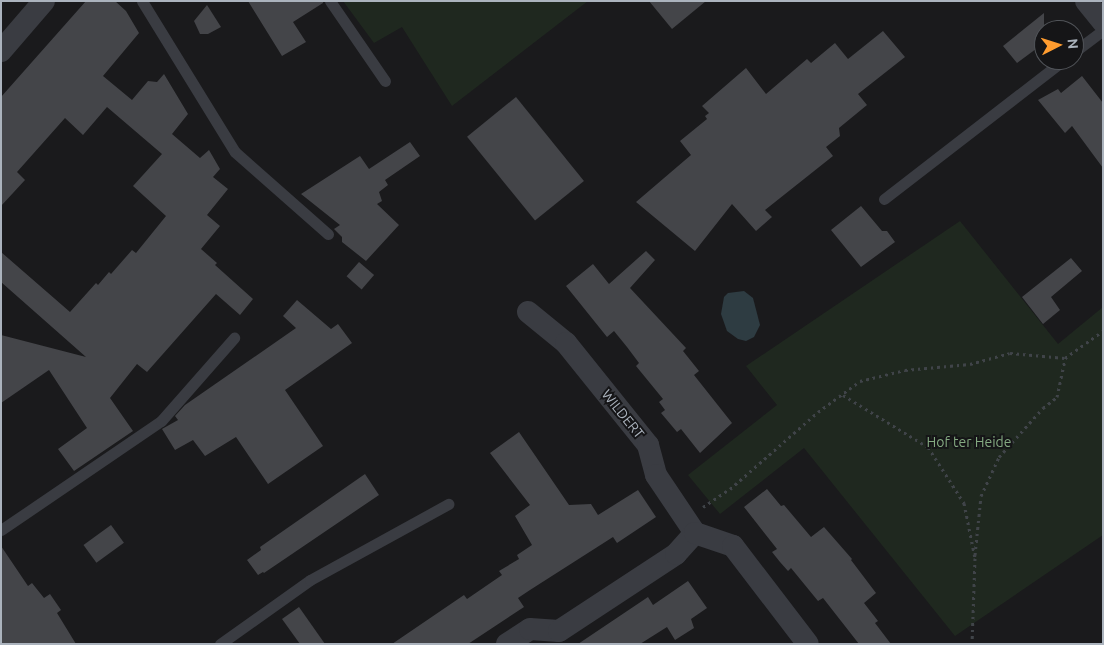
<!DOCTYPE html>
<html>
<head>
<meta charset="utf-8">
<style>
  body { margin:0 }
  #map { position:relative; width:1104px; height:645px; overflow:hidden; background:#1a1a1c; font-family:Ubuntu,sans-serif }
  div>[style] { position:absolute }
  .green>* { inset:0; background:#1f281f }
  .water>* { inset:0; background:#2e3c42 }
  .building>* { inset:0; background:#444549; transform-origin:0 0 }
  .path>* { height:3px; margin-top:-1.5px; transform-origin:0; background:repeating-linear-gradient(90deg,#404449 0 2.5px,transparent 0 6.5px) }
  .service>* { height:11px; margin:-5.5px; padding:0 5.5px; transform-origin:5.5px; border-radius:5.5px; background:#3a3c42 }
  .minor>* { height:22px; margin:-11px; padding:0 11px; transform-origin:11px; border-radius:11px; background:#3a3c42 }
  span { translate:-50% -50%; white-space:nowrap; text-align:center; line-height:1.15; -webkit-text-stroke:4px #151517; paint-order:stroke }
  .street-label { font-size:14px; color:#abb3bd }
  .park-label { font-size:14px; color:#84a981 }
  .frame { position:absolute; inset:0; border:2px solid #abb3bd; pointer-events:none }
  .north { position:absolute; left:1034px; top:20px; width:50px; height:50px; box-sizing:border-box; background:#151517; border:1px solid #515459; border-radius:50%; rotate:85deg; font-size:14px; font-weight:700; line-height:20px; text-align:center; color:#abb3bd }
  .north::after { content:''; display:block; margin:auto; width:18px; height:22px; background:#ff9c2f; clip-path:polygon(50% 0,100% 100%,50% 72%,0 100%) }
</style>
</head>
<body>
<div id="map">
  <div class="green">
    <i style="clip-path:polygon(343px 1px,588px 1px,452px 106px,402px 27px,374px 43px)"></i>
    <i style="clip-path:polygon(960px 221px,1058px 344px,1103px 307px,1103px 535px,955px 636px,804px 448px,720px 514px,688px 475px,777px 405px,746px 366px)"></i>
  </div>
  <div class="water">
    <i style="clip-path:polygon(744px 291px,753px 298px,760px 325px,754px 337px,746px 341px,738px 339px,727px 331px,721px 314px,724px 297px,728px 293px)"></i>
  </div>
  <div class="building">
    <i style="clip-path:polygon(86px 1px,115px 1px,126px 11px,139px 33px,103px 76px,132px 100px,148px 81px,157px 82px,164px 74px,188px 114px,172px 134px,200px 158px,209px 150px,220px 169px,213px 177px,228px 189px,207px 215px,220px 226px,201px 249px,217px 263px,215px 265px,253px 299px,240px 315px,216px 294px,147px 372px,137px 364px,110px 398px,133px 431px,74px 471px,58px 449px,87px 428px,49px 370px,1px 403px,1px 335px,86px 357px,1px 282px,1px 252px,70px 312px,96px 283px,98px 285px,109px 272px,111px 274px,132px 250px,136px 253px,166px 216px,133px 186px,162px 154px,107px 107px,83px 135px,65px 118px,17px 172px,25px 180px,1px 206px,1px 97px)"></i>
    <i style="clip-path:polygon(248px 1px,323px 1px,323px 3px,293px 22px,306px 42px,282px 56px)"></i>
    <i style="clip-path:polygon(649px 1px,706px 1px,672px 29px)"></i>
    <i style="clip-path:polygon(207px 5px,221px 27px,208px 34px,200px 34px,194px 21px)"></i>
    <i style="clip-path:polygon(1044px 13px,1044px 43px,1017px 63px,1003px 46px)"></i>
    <i style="clip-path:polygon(883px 31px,905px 57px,858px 94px,867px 105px,839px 128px,840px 136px,826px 147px,833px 156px,765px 210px,772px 217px,756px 231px,732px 204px,695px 251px,636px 202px,691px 155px,680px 141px,707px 119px,705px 116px,709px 113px,702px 106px,746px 68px,766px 94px,807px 59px,811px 63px,835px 43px,848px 59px)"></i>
    <i style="clip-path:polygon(1082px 76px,1103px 103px,1103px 168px,1072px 126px,1065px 133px,1038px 100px,1058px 89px,1061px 93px)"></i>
    <i style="left:516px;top:97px;width:108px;height:63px;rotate:51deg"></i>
    <i style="clip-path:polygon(410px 142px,420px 156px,385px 180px,388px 185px,379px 192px,382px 201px,377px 204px,399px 225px,366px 261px,342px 242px,342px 237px,334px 229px,340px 225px,301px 194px,360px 156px,369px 169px)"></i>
    <i style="clip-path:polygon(861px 206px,882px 231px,887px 231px,895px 242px,861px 267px,831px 230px)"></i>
    <i style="clip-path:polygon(646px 251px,655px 260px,630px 288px,686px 348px,683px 351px,699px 371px,694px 375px,732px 423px,700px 453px,681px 429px,677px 432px,661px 413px,665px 410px,659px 402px,663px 399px,636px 366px,639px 363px,627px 347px,614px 331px,607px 337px,566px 286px,593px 264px,609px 284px)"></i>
    <i style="clip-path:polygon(1071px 258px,1082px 271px,1051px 297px,1060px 310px,1043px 324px,1022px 297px)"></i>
    <i style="left:359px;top:262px;width:20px;height:19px;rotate:41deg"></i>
    <i style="clip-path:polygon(297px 300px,331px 329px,338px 324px,352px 343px,285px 390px,323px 446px,268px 484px,236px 437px,205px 456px,193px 440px,175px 450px,162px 429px,178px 420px,175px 416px,185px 405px,296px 328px,283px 316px)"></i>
    <i style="clip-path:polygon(519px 432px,569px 505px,591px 504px,598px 515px,638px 490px,656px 517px,617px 543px,613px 537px,530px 590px,518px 598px,524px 607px,468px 644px,392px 644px,464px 595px,467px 599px,502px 575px,499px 571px,519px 559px,517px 555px,532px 545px,515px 516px,530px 505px,490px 453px)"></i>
    <i style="clip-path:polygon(365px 474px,379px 495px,264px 573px,263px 572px,258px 575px,247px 560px,261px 550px,260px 547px)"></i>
    <i style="clip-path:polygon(767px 489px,781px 506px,784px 505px,811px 537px,824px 527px,852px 559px,851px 560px,876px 593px,864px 603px,878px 621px,875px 623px,891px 644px,859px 644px,823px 598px,818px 601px,791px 568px,788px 571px,780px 562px,772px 552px,777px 549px,744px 507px)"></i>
    <i style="left:111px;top:525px;width:22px;height:34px;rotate:54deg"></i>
    <i style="clip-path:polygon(1px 546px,28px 586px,32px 583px,44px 598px,50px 594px,61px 610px,57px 613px,76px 644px,1px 644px)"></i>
    <i style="clip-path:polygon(688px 581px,707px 608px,691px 619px,694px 628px,675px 640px,667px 627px,640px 644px,578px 644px,648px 597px,653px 605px)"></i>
    <i style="clip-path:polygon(299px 607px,325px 644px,300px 644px,282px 619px)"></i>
  </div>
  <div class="path">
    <i style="left:843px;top:395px;width:100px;rotate:31.5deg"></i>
    <i style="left:928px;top:447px;width:67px;rotate:57.3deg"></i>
    <i style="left:964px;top:503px;width:56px;rotate:78.7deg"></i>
    <i style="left:975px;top:558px;width:86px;rotate:92deg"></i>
    <i style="left:703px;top:507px;width:32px;rotate:-34deg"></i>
    <i style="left:730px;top:489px;width:117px;rotate:-41.2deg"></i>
    <i style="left:818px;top:412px;width:52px;rotate:-36.4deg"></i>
    <i style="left:860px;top:381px;width:46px;rotate:-13.7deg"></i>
    <i style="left:905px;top:370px;width:65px;rotate:-5.3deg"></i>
    <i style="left:970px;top:364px;width:41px;rotate:-15.4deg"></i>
    <i style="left:1010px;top:353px;width:55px;rotate:5.2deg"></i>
    <i style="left:1065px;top:358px;width:47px;rotate:-35.4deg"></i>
    <i style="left:975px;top:555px;width:59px;rotate:-84.2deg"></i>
    <i style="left:981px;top:496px;width:43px;rotate:-65.2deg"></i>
    <i style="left:999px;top:457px;width:66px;rotate:-48.1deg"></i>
    <i style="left:1043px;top:408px;width:18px;rotate:-38deg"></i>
    <i style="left:1057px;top:397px;width:40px;rotate:-78deg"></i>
  </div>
  <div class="service">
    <i style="left:142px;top:1px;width:177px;rotate:58.4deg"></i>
    <i style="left:235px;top:152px;width:124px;rotate:41.4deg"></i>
    <i style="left:330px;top:1px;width:97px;rotate:55.5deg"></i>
    <i style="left:1074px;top:52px;width:36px;rotate:-37deg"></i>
    <i style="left:884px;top:199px;width:227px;rotate:-37.7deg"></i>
    <i style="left:1px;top:530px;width:194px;rotate:-34.3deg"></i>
    <i style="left:161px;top:421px;width:111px;rotate:-48.7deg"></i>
    <i style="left:220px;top:644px;width:110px;rotate:-35.4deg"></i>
    <i style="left:310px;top:580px;width:158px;rotate:-28.8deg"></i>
  </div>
  <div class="minor">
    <i style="left:1086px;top:1px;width:27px;rotate:51deg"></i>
    <i style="left:1px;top:51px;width:66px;rotate:-49.3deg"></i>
    <i style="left:528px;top:312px;width:49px;rotate:39.2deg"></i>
    <i style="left:566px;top:343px;width:131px;rotate:51.2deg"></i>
    <i style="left:648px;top:445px;width:31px;rotate:75deg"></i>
    <i style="left:656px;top:475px;width:70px;rotate:56.1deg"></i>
    <i style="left:507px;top:644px;width:27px;rotate:-33deg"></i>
    <i style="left:530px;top:629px;width:29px;rotate:4deg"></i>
    <i style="left:559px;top:631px;width:140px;rotate:-33.3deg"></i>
    <i style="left:676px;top:554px;width:28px;rotate:-48deg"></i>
    <i style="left:695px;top:533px;width:40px;rotate:18.9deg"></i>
    <i style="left:733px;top:546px;width:123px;rotate:52.6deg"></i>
  </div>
  <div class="street-label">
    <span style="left:623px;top:414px;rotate:51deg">WILDERT</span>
  </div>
  <div class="park-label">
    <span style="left:969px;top:442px">Hof ter Heide</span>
  </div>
  <div class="frame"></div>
  <div class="north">N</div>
</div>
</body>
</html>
